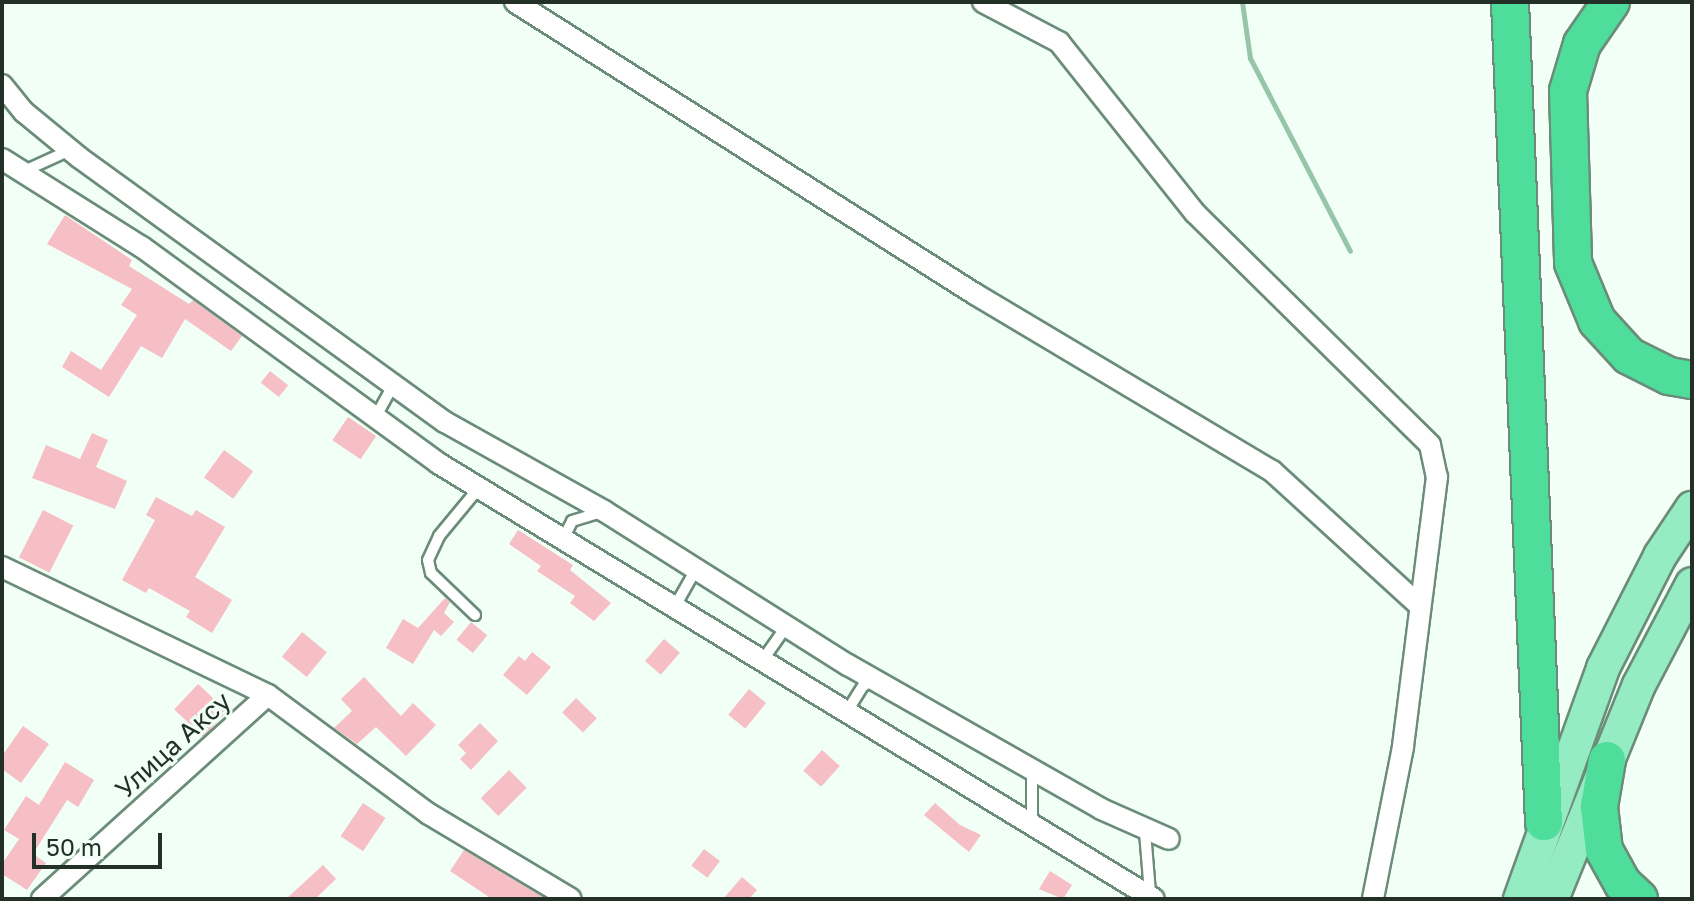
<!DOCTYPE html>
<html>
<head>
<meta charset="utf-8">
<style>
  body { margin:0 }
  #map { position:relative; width:1694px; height:901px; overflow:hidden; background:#f1fff6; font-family:"Golos Text",sans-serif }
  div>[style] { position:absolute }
  .stream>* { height:5px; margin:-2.5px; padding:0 2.5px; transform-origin:2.5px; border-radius:2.5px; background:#96c5aa }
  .building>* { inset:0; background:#f5bfc5; transform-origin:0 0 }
  .roads { filter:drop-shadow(2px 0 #6b8c79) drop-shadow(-2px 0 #6b8c79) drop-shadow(0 2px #6b8c79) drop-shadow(0 -2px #6b8c79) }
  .lane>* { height:10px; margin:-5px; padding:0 5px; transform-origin:5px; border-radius:5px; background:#fff }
  .street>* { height:20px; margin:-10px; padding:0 10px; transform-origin:10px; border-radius:10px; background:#fff }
  .primary>* { height:32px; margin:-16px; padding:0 16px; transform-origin:16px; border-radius:16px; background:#95ebc2 }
  .highway>* { height:36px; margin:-18px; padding:0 18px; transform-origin:18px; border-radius:18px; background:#4edd9a }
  span { translate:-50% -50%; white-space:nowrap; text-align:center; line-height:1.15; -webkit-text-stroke:6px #f1fff6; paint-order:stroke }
  .street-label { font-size:26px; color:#223028 }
  .frame { position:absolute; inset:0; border:4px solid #223028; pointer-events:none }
  .scale { position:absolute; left:32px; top:833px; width:130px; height:36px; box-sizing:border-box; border:4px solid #223028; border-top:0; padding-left:10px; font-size:24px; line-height:28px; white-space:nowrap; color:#223028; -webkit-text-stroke:6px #f1fff6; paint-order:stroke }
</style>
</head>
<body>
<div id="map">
  <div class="stream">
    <i style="left:1242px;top:2px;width:57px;rotate:81.9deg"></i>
    <i style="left:1250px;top:58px;width:217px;rotate:62.6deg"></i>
  </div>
  <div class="building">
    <i style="clip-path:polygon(65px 215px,132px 260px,129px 266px,189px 304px,193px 300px,242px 336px,231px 351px,185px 319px,162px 358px,141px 346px,109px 397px,62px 367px,71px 351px,101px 370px,137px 315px,121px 305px,132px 289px,47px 244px)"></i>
    <i style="left:270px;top:371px;width:23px;height:15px;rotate:38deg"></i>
    <i style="left:348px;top:417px;width:34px;height:28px;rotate:34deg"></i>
    <i style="clip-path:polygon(92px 433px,108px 440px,96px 467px,127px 481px,115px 509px,32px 478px,46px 445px,80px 459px)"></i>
    <i style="left:224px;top:450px;width:36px;height:34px;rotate:36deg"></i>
    <i style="clip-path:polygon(156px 497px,192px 516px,196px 510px,225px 527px,195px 577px,232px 600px,212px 633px,186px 617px,190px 611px,149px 588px,146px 593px,122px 580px,155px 520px,146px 515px)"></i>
    <i style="left:43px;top:510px;width:34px;height:53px;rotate:27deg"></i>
    <i style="clip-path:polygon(518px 530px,573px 565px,570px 570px,611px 603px,594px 621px,570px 603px,575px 596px,537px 571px,541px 566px,509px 544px)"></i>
    <i style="clip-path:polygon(445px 598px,450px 602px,444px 613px,454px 622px,441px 636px,434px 630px,413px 664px,386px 648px,403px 619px,418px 628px)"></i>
    <i style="left:471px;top:622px;width:21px;height:23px;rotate:39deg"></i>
    <i style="left:302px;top:632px;width:32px;height:32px;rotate:39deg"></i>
    <i style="left:664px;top:639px;width:21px;height:29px;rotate:41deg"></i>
    <i style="clip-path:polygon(532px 652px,551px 667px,527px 695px,503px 675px,519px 656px,525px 661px)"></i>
    <i style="clip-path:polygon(364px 677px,401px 716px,413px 703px,436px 725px,406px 756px,376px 727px,357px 744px,334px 728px,352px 711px,341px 699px)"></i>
    <i style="left:198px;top:684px;width:40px;height:35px;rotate:43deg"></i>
    <i style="left:749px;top:689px;width:22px;height:33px;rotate:39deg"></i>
    <i style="left:576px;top:698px;width:29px;height:20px;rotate:44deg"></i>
    <i style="clip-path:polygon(480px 723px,498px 741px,471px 770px,460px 759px,466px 753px,458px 745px)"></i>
    <i style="clip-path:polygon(23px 726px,49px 744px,21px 783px,2px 769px,2px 756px)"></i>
    <i style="left:822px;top:750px;width:24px;height:28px;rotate:42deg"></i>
    <i style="clip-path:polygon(65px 762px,94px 780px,78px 807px,67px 800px,33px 854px,46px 863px,27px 890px,2px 874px,2px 864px,19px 839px,4px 830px,26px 796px,39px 805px)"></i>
    <i style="left:509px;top:770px;width:25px;height:40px;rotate:45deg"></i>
    <i style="left:363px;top:803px;width:27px;height:40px;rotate:34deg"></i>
    <i style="clip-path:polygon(935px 803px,960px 825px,981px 835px,969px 852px,924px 815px)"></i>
    <i style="left:704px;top:849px;width:20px;height:21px;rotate:37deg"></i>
    <i style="clip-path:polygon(464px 850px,546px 899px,492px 899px,450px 871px)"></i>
    <i style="clip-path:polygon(323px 865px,336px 879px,315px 899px,286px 899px)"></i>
    <i style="clip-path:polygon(1050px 871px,1072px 885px,1063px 899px,1039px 889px)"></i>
    <i style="clip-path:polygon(742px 877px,757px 890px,749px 899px,723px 899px)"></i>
  </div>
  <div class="roads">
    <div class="lane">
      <i style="left:22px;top:172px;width:53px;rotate:-24.6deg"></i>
      <i style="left:375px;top:418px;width:37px;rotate:-61deg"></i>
      <i style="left:563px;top:539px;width:20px;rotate:-63deg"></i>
      <i style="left:572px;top:521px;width:31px;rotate:-17deg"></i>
      <i style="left:674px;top:608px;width:43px;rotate:-60.4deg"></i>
      <i style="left:475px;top:615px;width:61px;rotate:-136.3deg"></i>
      <i style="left:431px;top:573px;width:13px;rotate:-103deg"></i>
      <i style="left:428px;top:560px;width:26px;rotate:-65deg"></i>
      <i style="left:439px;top:536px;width:61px;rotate:-50.3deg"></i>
      <i style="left:762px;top:661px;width:42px;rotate:-54.8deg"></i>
      <i style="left:846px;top:713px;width:32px;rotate:-58deg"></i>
      <i style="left:863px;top:686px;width:13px;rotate:-32deg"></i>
      <i style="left:1032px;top:769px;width:56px;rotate:90deg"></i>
      <i style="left:1145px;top:832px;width:61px;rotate:85.3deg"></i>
    </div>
    <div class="street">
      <i style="left:515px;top:2px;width:545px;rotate:32.41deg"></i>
      <i style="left:975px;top:294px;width:346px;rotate:30.8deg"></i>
      <i style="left:1272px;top:471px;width:199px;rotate:42.4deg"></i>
      <i style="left:983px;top:2px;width:86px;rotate:27.8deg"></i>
      <i style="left:1059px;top:42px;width:218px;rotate:51.5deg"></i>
      <i style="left:1195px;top:213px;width:330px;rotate:44.6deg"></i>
      <i style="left:1430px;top:445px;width:33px;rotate:78deg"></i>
      <i style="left:1437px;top:477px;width:272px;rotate:97.2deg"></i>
      <i style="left:1403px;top:747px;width:155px;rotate:101.2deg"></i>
      <i style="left:2px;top:85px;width:35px;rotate:51deg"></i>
      <i style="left:24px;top:112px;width:72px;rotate:39.4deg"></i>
      <i style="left:80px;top:158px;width:450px;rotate:35.9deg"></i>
      <i style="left:445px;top:422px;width:182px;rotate:29.2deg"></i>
      <i style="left:604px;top:511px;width:289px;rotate:32.3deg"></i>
      <i style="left:848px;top:665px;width:291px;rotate:29.6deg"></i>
      <i style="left:1101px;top:809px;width:74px;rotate:23.8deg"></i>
      <i style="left:2px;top:159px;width:165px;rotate:32.2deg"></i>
      <i style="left:142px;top:247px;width:366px;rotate:36.1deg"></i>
      <i style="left:438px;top:463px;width:838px;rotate:31.34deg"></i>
      <i style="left:2px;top:567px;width:295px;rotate:25.7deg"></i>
      <i style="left:268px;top:695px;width:200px;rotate:36.5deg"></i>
      <i style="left:429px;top:814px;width:165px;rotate:30.9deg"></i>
      <i style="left:42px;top:899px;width:304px;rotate:-42.1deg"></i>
    </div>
    <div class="primary">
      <i style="left:1520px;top:899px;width:245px;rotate:-70.2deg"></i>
      <i style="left:1603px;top:668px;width:126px;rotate:-63deg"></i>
      <i style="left:1660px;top:556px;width:58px;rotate:-56.3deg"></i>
      <i style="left:1552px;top:899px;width:231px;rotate:-67.9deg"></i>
      <i style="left:1639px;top:685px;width:114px;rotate:-62.3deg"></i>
    </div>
    <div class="highway">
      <i style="left:1510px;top:2px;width:821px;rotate:87.63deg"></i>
      <i style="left:1611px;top:2px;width:51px;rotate:124.6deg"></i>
      <i style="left:1582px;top:44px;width:49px;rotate:106.6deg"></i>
      <i style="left:1568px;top:91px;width:172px;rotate:88.3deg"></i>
      <i style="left:1573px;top:263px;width:63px;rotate:67.5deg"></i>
      <i style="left:1597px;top:321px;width:47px;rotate:47.6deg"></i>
      <i style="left:1629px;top:356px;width:45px;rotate:26.6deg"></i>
      <i style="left:1669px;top:376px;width:23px;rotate:10deg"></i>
      <i style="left:1607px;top:760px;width:48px;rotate:99.7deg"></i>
      <i style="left:1599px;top:807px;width:43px;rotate:83.4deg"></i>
      <i style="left:1604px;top:850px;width:39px;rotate:61deg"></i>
      <i style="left:1623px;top:884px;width:22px;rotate:43deg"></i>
    </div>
  </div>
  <div class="street-label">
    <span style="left:173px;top:745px;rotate:-42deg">Улица Аксу</span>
  </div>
  <div class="frame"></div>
  <div class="scale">50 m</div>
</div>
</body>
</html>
